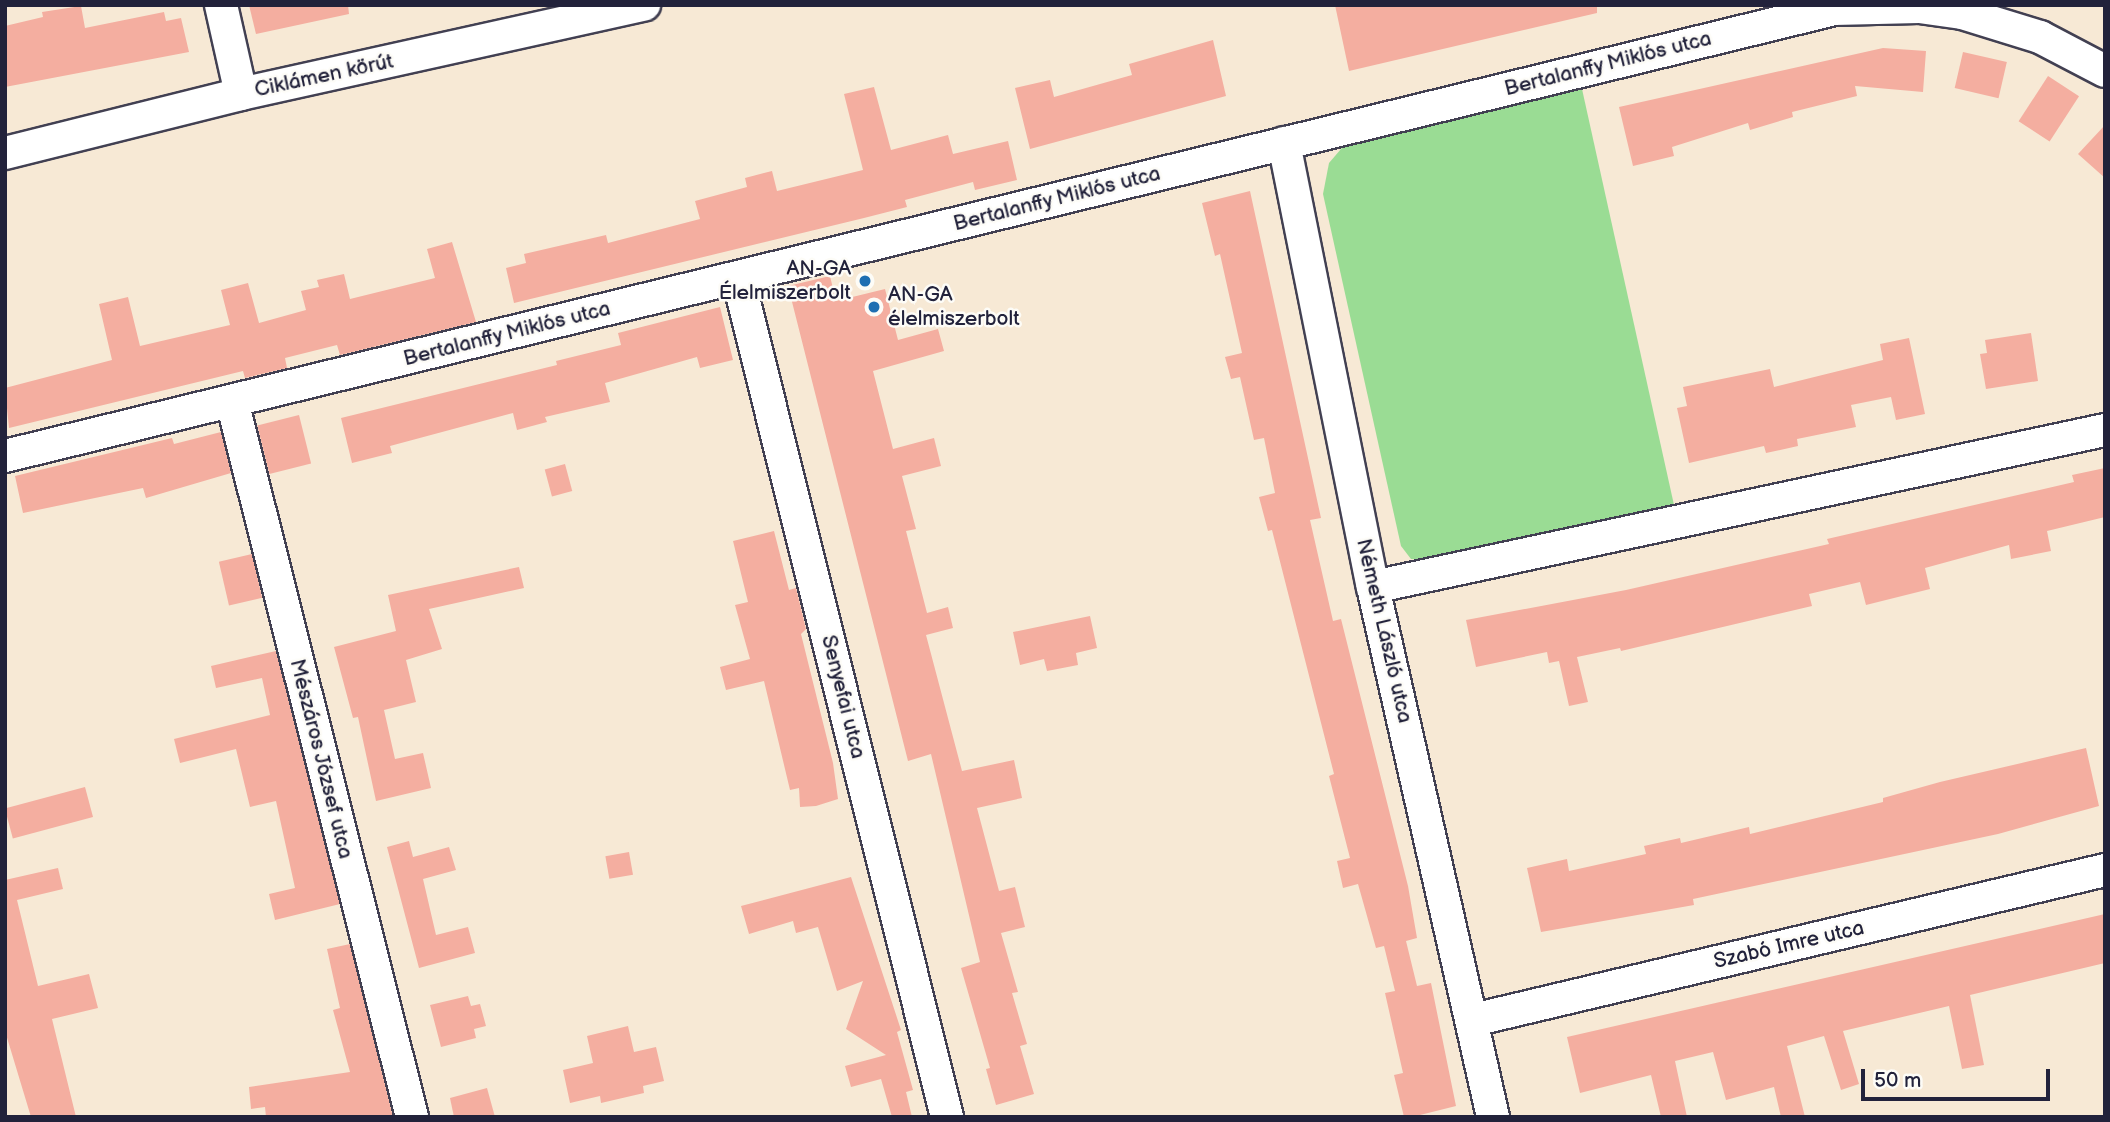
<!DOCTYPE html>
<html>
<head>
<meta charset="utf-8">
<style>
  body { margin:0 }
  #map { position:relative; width:2110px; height:1122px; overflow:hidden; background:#f7e9d5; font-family:"Balsamiq Sans",sans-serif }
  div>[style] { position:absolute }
  .green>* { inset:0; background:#9adc94 }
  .building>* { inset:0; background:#f4aea0; transform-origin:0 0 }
  .roads { filter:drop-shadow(2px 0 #424052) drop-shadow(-2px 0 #424052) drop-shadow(0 2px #424052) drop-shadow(0 -2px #424052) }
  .minor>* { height:32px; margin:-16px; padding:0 16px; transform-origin:16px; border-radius:16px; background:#fff }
  .dots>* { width:19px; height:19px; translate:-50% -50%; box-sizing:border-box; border:4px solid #fdfcf7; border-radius:50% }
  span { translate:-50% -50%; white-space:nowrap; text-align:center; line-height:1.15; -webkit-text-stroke:5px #fdfcf7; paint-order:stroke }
  .street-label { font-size:21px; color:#22223b }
  .poi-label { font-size:21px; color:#22223b }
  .right { translate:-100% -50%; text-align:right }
  .left { translate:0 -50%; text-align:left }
  .frame { position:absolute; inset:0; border:7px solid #22223b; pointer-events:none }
  .scale { position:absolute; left:1861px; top:1069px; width:189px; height:32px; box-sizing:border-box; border:4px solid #22223b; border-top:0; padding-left:9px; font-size:21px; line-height:24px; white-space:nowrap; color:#22223b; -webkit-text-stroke:5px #fdfcf7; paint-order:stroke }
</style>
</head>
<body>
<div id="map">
  <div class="green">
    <i style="clip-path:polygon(1582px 89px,1674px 505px,1427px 560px,1411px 559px,1401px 546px,1323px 194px,1329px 163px,1347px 142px)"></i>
  </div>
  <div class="building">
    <i style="clip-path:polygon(249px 5px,348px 5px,349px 14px,256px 34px)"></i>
    <i style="clip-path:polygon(1335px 5px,1597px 5px,1597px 13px,1349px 71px)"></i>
    <i style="clip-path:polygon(81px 6px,85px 28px,164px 12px,166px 21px,181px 18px,189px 52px,5px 87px,5px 26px,43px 17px,42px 12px)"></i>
    <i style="clip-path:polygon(1213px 40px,1226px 96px,1030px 149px,1015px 88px,1050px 80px,1054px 97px,1132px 75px,1129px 64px)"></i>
    <i style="clip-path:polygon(1883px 48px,1926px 51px,1923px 92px,1855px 86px,1857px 96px,1792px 112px,1793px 117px,1750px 130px,1748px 123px,1672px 147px,1674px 156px,1633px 166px,1619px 107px)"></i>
    <i style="left:1963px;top:52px;width:45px;height:37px;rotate:13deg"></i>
    <i style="left:2048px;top:76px;width:37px;height:54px;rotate:33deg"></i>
    <i style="clip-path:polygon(874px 87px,891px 150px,948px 135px,953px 154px,1008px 141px,1017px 180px,975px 190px,973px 182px,905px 200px,907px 207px,864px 218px,514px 303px,506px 268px,526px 263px,524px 254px,606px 235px,608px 243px,700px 219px,695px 201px,747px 187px,745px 178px,772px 171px,777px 191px,863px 170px,844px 94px)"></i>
    <i style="clip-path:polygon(2105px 125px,2105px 178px,2078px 154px)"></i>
    <i style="clip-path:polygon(1250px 191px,1321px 518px,1310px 520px,1333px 621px,1341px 619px,1408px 886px,1417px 938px,1406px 941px,1417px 986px,1431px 983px,1456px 1106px,1412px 1117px,1404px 1117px,1394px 1075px,1403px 1073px,1385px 993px,1395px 991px,1384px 946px,1376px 948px,1358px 884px,1343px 888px,1337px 861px,1350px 858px,1329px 776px,1334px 774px,1272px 530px,1268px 531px,1259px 497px,1275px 493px,1264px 438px,1254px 440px,1240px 377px,1231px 379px,1225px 357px,1242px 353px,1220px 254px,1215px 256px,1202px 203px)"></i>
    <i style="clip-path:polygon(452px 242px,476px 322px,340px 355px,337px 345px,285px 358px,287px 368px,245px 378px,243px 371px,9px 428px,5px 388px,112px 360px,99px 304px,128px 297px,140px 346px,230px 325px,221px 290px,248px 283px,259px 323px,306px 310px,301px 291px,319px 287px,317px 280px,344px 274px,350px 299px,435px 278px,427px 249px)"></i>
    <i style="clip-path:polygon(830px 276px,836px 301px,885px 289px,898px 340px,938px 329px,944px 351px,873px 371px,893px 449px,934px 438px,941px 466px,902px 476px,916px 529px,906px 531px,927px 613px,948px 607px,953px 628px,926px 635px,962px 771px,1014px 760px,1022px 798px,977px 808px,999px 891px,1015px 887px,1025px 927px,1001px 933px,1018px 992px,1012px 993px,1027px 1044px,1020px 1046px,1034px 1094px,996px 1105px,986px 1069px,990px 1068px,961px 968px,980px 962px,931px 754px,908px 761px,788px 286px)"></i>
    <i style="clip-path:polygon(720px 307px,733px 360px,700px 368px,697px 357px,605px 383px,610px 402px,545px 417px,547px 422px,517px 430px,513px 413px,390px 446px,392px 453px,352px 463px,341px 418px,557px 365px,556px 361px,621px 345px,618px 333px)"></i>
    <i style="clip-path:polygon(2031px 333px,2038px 381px,1986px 389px,1980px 354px,1987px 353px,1985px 340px)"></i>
    <i style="clip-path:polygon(1909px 338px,1925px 414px,1896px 420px,1891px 397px,1851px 405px,1856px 427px,1797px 439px,1798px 446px,1766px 453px,1764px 446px,1689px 463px,1677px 408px,1687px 406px,1683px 387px,1770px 369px,1774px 387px,1883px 360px,1880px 344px)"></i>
    <i style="left:299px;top:415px;width:50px;height:43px;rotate:76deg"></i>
    <i style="clip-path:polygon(221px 432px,231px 473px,146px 498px,143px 488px,23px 513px,15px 476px,172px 438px,174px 444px)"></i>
    <i style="left:565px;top:464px;width:28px;height:21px;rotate:75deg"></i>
    <i style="clip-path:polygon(2105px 468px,2105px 517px,2047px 531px,2051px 551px,2011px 559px,2009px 545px,1925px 568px,1930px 589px,1866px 605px,1860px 582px,1809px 594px,1812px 606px,1621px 651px,1620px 648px,1577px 657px,1588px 702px,1569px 706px,1559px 661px,1549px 663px,1547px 652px,1476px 667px,1466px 620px,1626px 590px,1829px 544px,1827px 539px,2074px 482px,2072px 475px)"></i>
    <i style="clip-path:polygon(774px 531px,789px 590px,796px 588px,806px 629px,801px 634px,833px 763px,838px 799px,816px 806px,800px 807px,799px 788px,790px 790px,764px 681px,726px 690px,720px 667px,750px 659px,735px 605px,748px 602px,733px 541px)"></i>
    <i style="left:252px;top:554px;width:45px;height:34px;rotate:77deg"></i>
    <i style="clip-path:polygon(519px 567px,524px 588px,429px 609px,442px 649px,406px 660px,416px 702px,384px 710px,395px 759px,423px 753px,431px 788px,376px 801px,358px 717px,353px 718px,334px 647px,396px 631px,388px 595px)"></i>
    <i style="clip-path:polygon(1090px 616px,1097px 648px,1076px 653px,1078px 665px,1047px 671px,1044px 659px,1020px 665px,1013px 632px)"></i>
    <i style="clip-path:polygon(276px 651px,340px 904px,275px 920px,269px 894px,295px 888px,276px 801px,250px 807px,236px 749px,180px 763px,174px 739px,270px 715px,262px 678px,216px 688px,211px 666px)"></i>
    <i style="clip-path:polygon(2086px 748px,2099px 806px,1998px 834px,1693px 899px,1694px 905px,1541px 932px,1527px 868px,1567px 859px,1569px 871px,1646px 854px,1644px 846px,1680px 838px,1681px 843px,1749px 827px,1750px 834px,1883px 802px,1883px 798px,1940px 782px)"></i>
    <i style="left:85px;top:787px;width:31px;height:83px;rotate:75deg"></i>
    <i style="clip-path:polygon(409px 841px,413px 857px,449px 847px,456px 870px,423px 879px,436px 935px,468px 927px,475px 953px,419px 968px,387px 847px)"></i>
    <i style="left:629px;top:852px;width:23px;height:24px;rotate:80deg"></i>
    <i style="clip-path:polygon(58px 868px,63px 889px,17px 900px,38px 986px,89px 974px,98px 1008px,52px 1019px,76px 1117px,31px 1117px,5px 1031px,5px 880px)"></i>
    <i style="clip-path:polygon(851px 877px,901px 1030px,897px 1032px,913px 1090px,906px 1092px,912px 1117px,892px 1117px,881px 1079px,851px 1087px,845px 1066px,886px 1055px,846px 1029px,863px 981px,837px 991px,818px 927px,796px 933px,793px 921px,749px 934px,741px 906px)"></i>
    <i style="clip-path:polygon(2105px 914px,2105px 963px,1970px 995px,1984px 1065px,1962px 1069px,1949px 1006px,1843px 1031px,1859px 1084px,1841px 1090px,1824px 1036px,1787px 1046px,1805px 1117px,1781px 1117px,1774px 1087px,1726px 1100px,1713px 1052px,1675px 1061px,1687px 1117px,1661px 1117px,1651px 1075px,1580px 1093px,1567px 1037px)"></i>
    <i style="clip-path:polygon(350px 944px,393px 1117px,266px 1117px,265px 1107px,251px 1109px,249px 1087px,350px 1072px,333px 1010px,340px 1008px,327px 949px)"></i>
    <i style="clip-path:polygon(468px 996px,471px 1006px,480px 1004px,486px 1026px,474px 1029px,476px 1038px,441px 1047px,430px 1005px)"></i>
    <i style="clip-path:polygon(628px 1026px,634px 1052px,656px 1047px,664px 1081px,643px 1086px,644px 1093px,601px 1103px,600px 1096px,570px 1103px,563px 1070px,593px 1063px,587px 1036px)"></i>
    <i style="clip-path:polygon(487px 1088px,495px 1117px,454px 1117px,450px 1098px)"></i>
  </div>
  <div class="roads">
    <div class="minor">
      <i style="left:221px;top:5px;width:91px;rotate:77.3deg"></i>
      <i style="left:1284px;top:143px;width:453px;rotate:78.7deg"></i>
      <i style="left:1373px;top:587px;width:543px;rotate:77.24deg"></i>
      <i style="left:5px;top:153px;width:243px;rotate:-14deg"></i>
      <i style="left:241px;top:94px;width:413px;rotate:-12.5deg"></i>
      <i style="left:738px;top:278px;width:865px;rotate:76.01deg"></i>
      <i style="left:232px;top:401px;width:738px;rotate:75.89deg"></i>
      <i style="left:5px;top:456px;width:1883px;rotate:-13.73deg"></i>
      <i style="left:1834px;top:9px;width:85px;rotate:-1.3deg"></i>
      <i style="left:1919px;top:7px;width:43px;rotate:7.9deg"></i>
      <i style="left:1962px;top:13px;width:82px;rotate:17.1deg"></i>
      <i style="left:2040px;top:37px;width:73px;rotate:27.6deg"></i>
      <i style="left:1373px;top:587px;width:749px;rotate:-12.11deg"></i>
      <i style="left:1473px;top:1020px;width:650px;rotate:-13.35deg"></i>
    </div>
  </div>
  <div class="dots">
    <i style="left:865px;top:281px;background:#1f6fb2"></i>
    <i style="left:874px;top:307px;background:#1f6fb2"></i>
  </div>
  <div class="street-label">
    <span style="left:1608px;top:64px;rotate:-14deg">Bertalanffy Miklós utca</span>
    <span style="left:324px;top:76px;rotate:-12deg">Ciklámen körút</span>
    <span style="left:1057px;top:199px;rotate:-14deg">Bertalanffy Miklós utca</span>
    <span style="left:507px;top:334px;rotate:-14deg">Bertalanffy Miklós utca</span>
    <span style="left:1384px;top:631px;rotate:77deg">Németh László utca</span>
    <span style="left:843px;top:697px;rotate:76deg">Senyefai utca</span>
    <span style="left:321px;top:759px;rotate:76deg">Mészáros József utca</span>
    <span style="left:1789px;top:945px;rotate:-13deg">Szabó Imre utca</span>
  </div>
  <div class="poi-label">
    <span class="right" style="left:851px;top:281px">AN-GA<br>Élelmiszerbolt</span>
    <span class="left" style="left:888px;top:307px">AN-GA<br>élelmiszerbolt</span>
  </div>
  <div class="frame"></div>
  <div class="scale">50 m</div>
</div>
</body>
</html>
